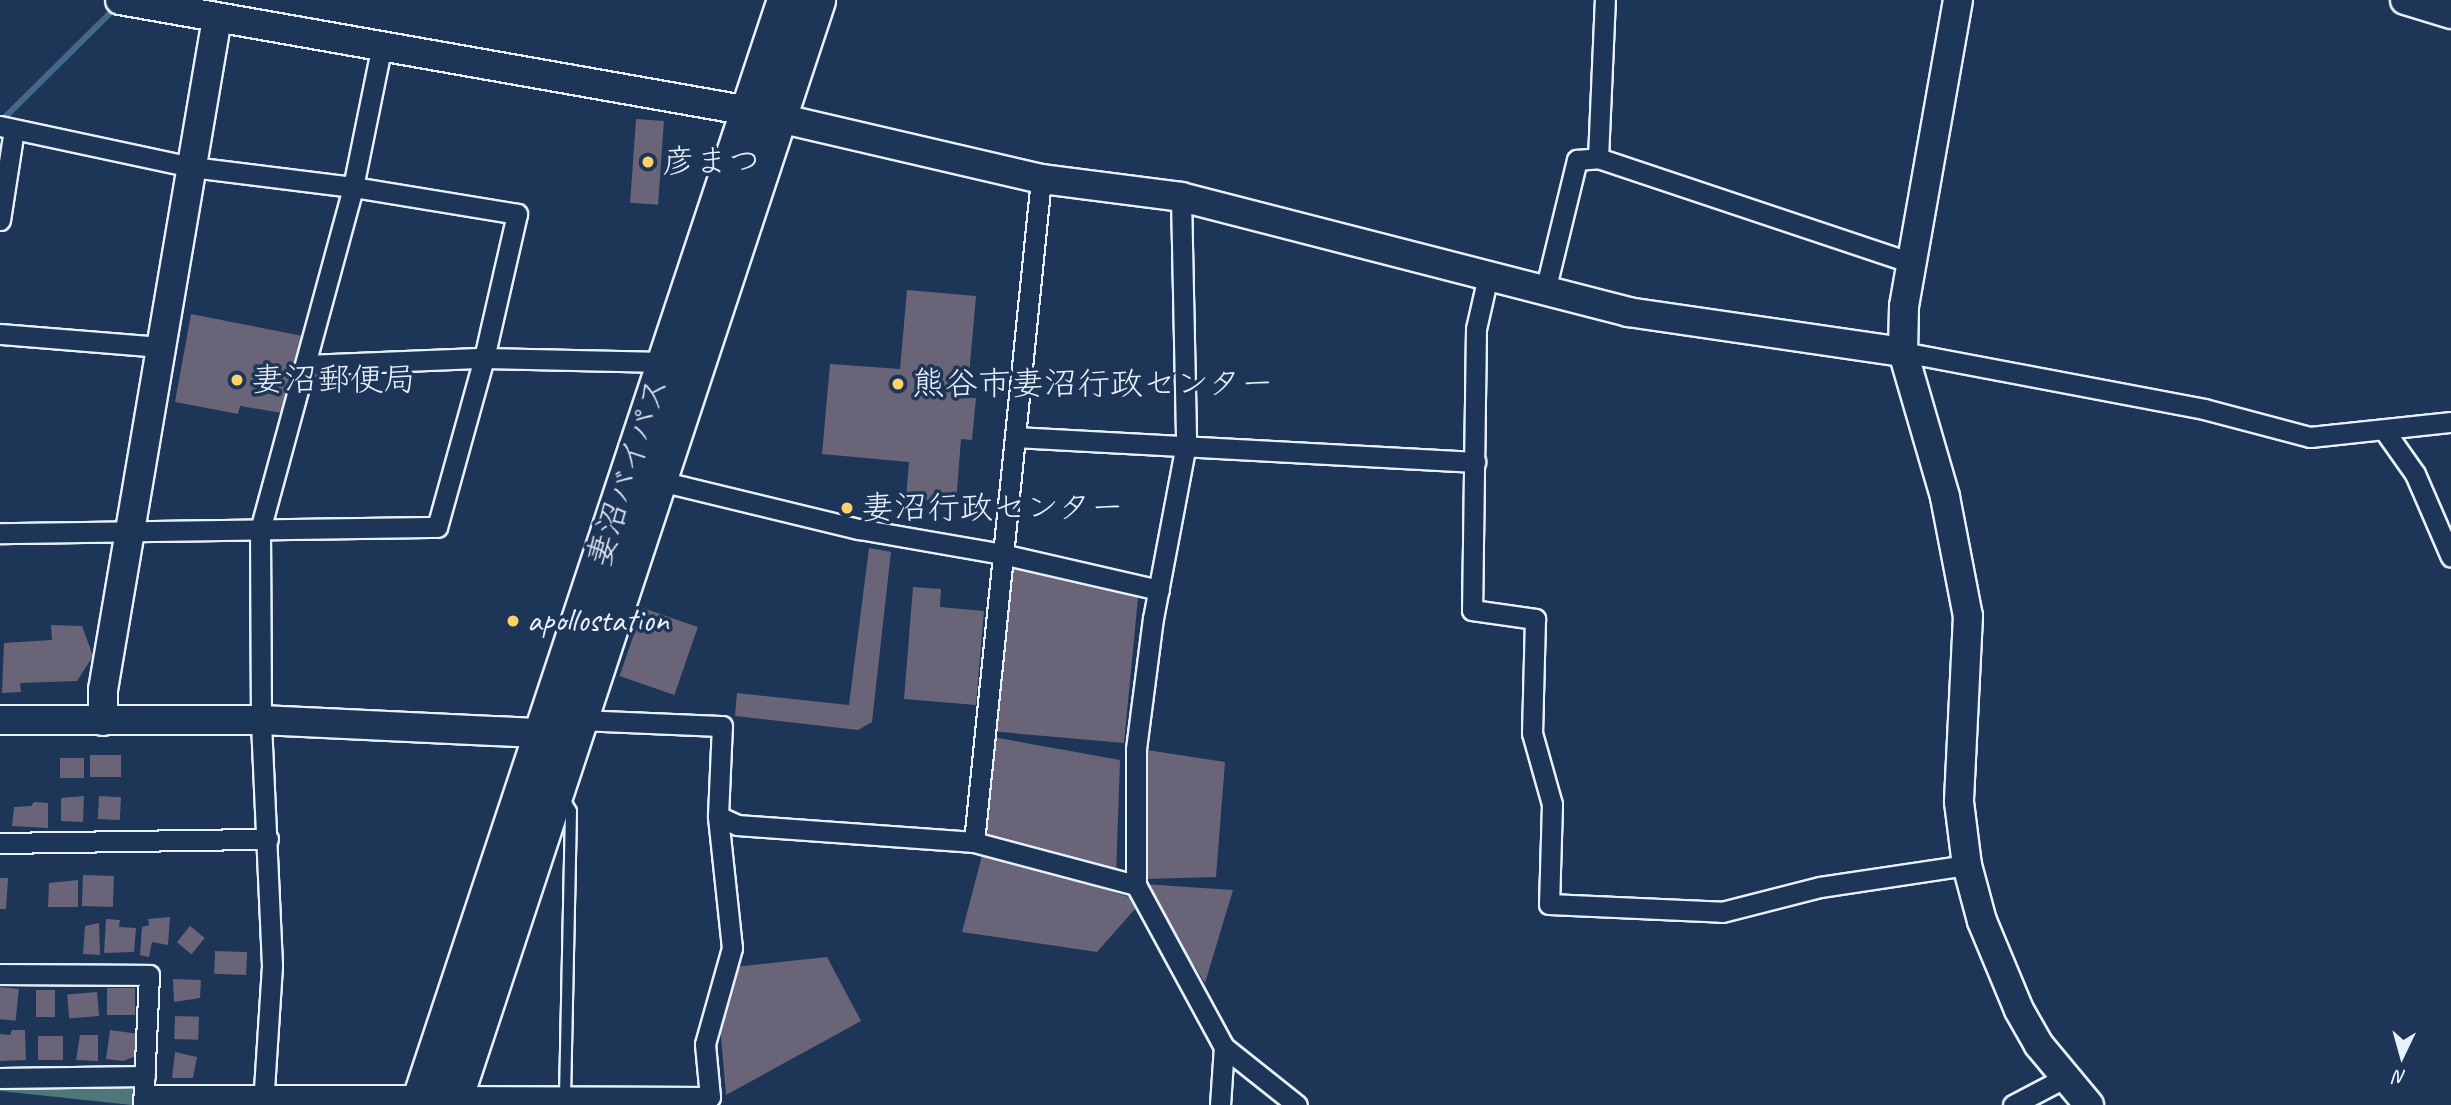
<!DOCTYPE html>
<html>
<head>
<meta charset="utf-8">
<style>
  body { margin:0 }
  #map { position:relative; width:2451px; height:1105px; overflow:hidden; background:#1d3557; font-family:Caveat,"Klee One",sans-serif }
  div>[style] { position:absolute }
  .green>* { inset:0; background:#4f777a; transform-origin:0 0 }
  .stream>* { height:6px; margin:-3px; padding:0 3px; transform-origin:3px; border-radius:3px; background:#416a89 }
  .building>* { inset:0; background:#6a6479; transform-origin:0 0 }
  .roads { filter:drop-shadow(2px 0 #e8f1f8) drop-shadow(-2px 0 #e8f1f8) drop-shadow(0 2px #e8f1f8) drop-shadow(0 -2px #e8f1f8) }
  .lane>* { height:10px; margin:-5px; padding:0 5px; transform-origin:5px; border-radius:5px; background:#1d3557 }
  .street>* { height:19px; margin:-9.5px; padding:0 9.5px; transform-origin:9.5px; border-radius:9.5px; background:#1d3557 }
  .secondary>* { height:28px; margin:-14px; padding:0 14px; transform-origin:14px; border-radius:14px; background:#1d3557 }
  .highway>* { height:37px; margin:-18.5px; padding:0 18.5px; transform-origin:18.5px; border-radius:18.5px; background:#1d3557 }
  .dots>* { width:19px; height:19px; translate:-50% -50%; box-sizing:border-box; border:4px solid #1d3557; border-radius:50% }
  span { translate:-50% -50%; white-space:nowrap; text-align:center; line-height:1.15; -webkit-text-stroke:7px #1d3557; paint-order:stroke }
  .poi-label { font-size:33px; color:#e8f1f8 }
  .left { translate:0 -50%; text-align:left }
  .street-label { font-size:33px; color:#e8f1f8 }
  .north { position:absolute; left:2367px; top:1021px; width:70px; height:70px; -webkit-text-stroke:5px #1d3557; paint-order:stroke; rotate:185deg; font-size:19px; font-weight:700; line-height:28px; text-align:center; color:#e8f1f8 }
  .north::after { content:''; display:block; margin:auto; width:24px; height:32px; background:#e8f1f8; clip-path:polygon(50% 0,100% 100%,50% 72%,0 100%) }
</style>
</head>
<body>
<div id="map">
  <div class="green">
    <i style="left:134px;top:1085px;width:20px;height:134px;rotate:96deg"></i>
  </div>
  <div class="stream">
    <i style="left:0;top:122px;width:162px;rotate:-44.7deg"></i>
  </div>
  <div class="building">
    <i style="left:636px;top:119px;width:28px;height:84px;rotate:4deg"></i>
    <i style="clip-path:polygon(907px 290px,976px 296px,967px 398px,976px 398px,972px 440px,961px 439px,956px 503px,906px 498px,909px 462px,822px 454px,830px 364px,900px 369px)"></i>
    <i style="clip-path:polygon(191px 314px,308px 337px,288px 414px,240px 406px,238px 414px,175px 402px)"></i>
    <i style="clip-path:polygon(869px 548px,891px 552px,872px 722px,858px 730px,735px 716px,737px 693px,849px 705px)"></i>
    <i style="clip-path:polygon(1014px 560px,1138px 598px,1124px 743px,989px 731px)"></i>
    <i style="clip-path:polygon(913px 587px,941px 589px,940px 607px,984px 611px,976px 705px,904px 699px)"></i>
    <i style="left:643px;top:608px;width:58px;height:72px;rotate:19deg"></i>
    <i style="clip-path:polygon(51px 625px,82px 626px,93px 656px,77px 681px,20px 683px,21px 692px,2px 693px,4px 643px,52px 640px)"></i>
    <i style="clip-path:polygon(993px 737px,1120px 760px,1116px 878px,981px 838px)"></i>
    <i style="clip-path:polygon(1147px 750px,1225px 762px,1216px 877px,1145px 879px)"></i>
    <i style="left:90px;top:755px;width:31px;height:22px"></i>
    <i style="left:60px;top:758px;width:24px;height:20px"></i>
    <i style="clip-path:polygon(84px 796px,83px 822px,61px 821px,61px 798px)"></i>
    <i style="left:99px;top:796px;width:22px;height:23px;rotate:3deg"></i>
    <i style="clip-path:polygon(34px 802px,48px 803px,48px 828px,12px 826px,14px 807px,31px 806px)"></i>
    <i style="clip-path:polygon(983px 852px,1142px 901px,1097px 952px,962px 932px)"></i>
    <i style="left:83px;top:875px;width:31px;height:31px;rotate:2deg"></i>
    <i style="clip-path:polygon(0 878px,8px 878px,6px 909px,0 909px)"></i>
    <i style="clip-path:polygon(78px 880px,78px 907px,48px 907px,49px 883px)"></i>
    <i style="clip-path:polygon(1143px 884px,1233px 890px,1205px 983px)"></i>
    <i style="clip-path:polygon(170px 917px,168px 945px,152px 942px,149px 957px,140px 955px,142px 927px,149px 925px,148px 919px)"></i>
    <i style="clip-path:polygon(106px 919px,120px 920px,119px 927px,136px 928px,134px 952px,104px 953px)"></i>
    <i style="clip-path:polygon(99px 923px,100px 955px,83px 954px,85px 926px)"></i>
    <i style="left:190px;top:926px;width:19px;height:21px;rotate:39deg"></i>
    <i style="left:247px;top:952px;width:23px;height:32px;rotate:92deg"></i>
    <i style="clip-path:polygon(827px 957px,861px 1021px,726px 1095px,720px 1025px,734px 967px)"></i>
    <i style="clip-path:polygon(173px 979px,201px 980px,200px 998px,174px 1002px)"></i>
    <i style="left:0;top:987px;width:19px;height:32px;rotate:6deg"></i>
    <i style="left:107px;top:988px;width:28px;height:27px"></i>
    <i style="left:36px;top:990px;width:19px;height:27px"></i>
    <i style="left:97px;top:992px;width:24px;height:30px;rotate:85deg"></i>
    <i style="left:175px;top:1016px;width:24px;height:23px;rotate:2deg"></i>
    <i style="clip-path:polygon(12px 1030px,25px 1030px,26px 1060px,0 1061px,0 1034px,10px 1035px)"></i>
    <i style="clip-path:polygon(110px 1030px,139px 1034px,136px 1056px,123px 1061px,106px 1059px)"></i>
    <i style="clip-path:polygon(80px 1035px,98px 1035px,98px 1061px,76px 1060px)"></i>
    <i style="left:38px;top:1036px;width:25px;height:24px"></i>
    <i style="clip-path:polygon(175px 1052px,197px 1057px,193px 1078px,172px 1078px)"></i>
  </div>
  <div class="roads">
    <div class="lane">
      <i style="left:562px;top:796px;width:17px;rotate:59deg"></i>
      <i style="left:571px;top:811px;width:286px;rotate:91.2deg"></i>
    </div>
    <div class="street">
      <i style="left:0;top:126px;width:196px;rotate:12.1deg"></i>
      <i style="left:192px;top:167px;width:162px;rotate:7.1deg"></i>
      <i style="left:353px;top:187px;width:166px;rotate:9.3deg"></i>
      <i style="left:517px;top:214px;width:148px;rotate:102.9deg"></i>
      <i style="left:484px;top:358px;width:175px;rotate:105.5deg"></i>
      <i style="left:437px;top:527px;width:437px;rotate:179.2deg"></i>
      <i style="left:1598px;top:158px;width:158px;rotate:-87.5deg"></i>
      <i style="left:1181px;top:197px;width:247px;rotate:88.8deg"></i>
      <i style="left:1186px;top:444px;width:177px;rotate:100.7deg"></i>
      <i style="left:1153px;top:618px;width:132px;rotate:97.4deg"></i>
      <i style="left:1136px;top:749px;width:136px;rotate:90deg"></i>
      <i style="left:1136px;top:885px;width:184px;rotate:61.5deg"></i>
      <i style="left:1224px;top:1047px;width:93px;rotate:38.5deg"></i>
      <i style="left:0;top:220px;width:91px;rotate:-81.2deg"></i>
      <i style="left:1488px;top:276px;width:54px;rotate:102.8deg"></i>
      <i style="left:1476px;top:329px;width:281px;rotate:90.8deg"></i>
      <i style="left:1472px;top:610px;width:64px;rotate:8.1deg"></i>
      <i style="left:1535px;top:619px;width:114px;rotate:91.5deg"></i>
      <i style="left:1532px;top:733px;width:74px;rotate:74.3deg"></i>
      <i style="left:1552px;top:804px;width:100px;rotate:91.7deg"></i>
      <i style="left:1549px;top:904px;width:173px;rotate:2.6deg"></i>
      <i style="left:1722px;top:912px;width:101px;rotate:-14.3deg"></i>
      <i style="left:1820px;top:887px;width:149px;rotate:-8.5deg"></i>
      <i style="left:1545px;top:291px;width:135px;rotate:-76.3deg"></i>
      <i style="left:1577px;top:160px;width:21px;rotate:-5deg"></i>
      <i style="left:1598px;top:158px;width:331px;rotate:18.5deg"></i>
      <i style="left:0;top:334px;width:164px;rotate:4.6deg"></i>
      <i style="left:1903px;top:352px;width:306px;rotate:10.7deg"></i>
      <i style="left:2204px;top:409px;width:110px;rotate:14.8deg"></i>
      <i style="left:2310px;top:437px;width:142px;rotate:-6.1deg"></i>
      <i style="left:306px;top:365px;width:178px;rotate:-2.3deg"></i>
      <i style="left:484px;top:358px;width:180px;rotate:1.3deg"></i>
      <i style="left:2384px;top:430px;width:54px;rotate:54.8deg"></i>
      <i style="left:2415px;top:474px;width:90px;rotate:66.6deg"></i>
      <i style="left:1015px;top:437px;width:461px;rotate:3.1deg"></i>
      <i style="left:660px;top:481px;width:205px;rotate:13.6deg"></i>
      <i style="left:859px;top:529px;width:145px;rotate:9.9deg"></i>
      <i style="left:1002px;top:554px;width:161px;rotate:12.9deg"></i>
      <i style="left:718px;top:816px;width:21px;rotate:25deg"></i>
      <i style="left:737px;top:825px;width:238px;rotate:4.1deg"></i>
      <i style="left:974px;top:842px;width:168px;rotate:14.9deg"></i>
      <i style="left:974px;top:842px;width:666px;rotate:-84.23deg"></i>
      <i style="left:0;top:843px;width:268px;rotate:-0.9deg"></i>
      <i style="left:0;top:974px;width:149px;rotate:0.4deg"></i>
      <i style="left:149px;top:975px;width:130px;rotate:92.6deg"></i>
      <i style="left:0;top:1078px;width:145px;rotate:-0.8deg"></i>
      <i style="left:144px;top:1095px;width:278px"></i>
      <i style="left:454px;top:1096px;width:256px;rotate:0.2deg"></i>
      <i style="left:710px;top:1097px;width:53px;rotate:-95.4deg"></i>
      <i style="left:705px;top:1044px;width:100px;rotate:-74.3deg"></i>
      <i style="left:732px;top:948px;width:133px;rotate:-96.1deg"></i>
      <i style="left:718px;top:816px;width:90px;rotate:-87.5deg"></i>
      <i style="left:722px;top:726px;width:145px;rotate:-177.6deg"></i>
      <i style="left:263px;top:1105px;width:140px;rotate:-86.3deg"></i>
      <i style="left:272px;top:965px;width:245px;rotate:-92.6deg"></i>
      <i style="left:261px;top:720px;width:190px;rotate:-90.3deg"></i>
      <i style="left:260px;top:530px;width:355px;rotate:-74.8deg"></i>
      <i style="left:353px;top:187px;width:146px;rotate:-78.5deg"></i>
      <i style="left:1220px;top:1105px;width:58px;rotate:-86.1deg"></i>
      <i style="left:2013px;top:1105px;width:60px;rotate:-27.8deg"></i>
    </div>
    <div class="secondary">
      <i style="left:120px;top:0;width:639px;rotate:10.01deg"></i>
      <i style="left:749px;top:111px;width:300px;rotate:13.1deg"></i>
      <i style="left:1041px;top:179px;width:141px;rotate:7.3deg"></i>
      <i style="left:1181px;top:197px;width:462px;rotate:14.4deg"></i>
      <i style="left:1628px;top:312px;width:278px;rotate:8.3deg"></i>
      <i style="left:1958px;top:0;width:311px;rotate:100deg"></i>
      <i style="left:1904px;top:306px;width:46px;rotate:91.2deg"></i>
      <i style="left:1903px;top:352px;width:151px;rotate:73.8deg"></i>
      <i style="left:1945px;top:497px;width:121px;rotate:79.1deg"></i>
      <i style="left:1968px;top:616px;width:186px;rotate:92.8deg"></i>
      <i style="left:1959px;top:802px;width:64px;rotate:82.8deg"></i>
      <i style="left:1967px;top:865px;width:58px;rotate:75deg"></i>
      <i style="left:1982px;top:921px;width:96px;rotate:67.4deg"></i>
      <i style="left:2019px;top:1010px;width:40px;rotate:60.3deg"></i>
      <i style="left:2039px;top:1045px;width:78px;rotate:50.2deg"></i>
      <i style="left:2405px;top:0;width:48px;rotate:16.9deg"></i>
      <i style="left:0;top:720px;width:261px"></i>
      <i style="left:261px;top:720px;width:280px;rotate:2.7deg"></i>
      <i style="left:103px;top:721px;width:31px;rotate:-90deg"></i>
      <i style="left:103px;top:690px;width:682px;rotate:-80.37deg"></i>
    </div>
    <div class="highway">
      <i style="left:419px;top:1105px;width:1164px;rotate:-71.63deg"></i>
      <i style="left:451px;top:1105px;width:1164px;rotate:-71.72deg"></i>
    </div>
  </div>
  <div class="dots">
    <i style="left:648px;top:162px;background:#ffd166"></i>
    <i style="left:237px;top:380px;background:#ffd166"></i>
    <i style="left:898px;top:384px;background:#ffd166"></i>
    <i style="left:847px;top:508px;background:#ffd166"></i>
    <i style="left:513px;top:621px;background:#ffd166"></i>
  </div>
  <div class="poi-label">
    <span class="left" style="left:662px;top:162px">彦まつ</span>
    <span class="left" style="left:251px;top:380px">妻沼郵便局</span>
    <span class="left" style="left:912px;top:384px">熊谷市妻沼行政センター</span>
    <span class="left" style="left:861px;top:508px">妻沼行政センター</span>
    <span class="left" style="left:527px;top:621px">apollostation</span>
  </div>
  <div class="street-label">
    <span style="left:628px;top:472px;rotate:-72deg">妻沼バイパス</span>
  </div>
  <div class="north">N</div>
</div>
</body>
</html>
